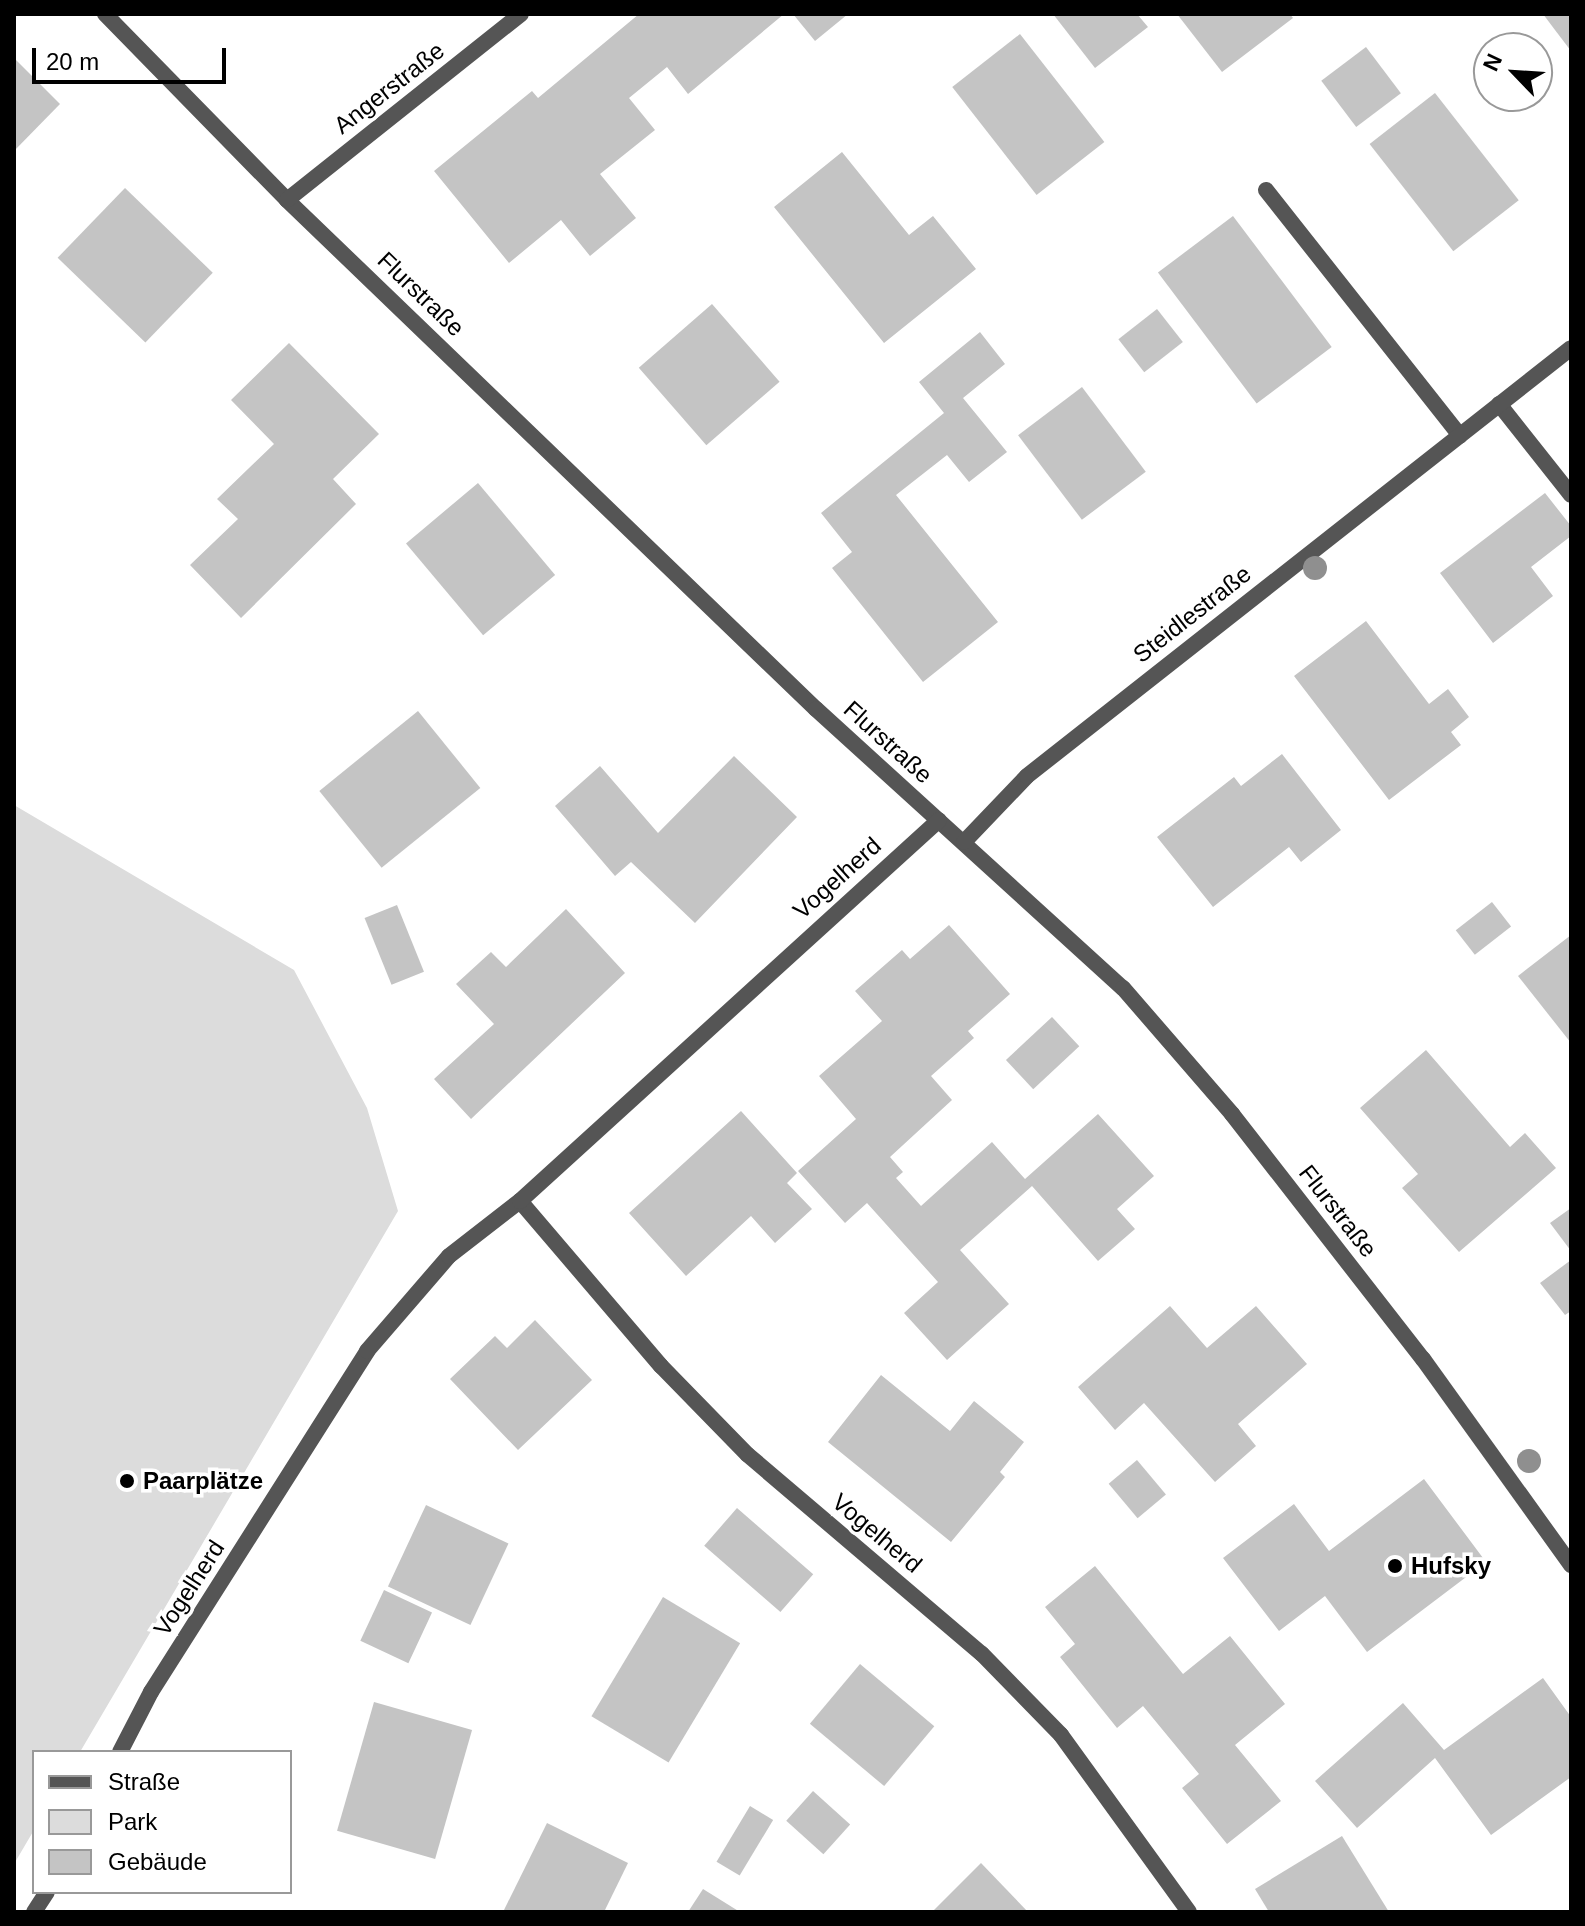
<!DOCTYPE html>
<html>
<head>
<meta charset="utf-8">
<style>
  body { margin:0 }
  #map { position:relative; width:1585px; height:1926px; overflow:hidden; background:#fff; font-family:Helvetica,sans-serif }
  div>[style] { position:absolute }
  .green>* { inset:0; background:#dcdcdc }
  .building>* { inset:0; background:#c4c4c4; transform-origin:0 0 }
  .street>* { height:16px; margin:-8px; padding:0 8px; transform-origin:8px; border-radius:8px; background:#555 }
  .trees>* { width:24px; height:24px; margin:-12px; border-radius:50%; background:#8f8f8f }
  .dots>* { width:22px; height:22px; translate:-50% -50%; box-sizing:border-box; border:4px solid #fff; border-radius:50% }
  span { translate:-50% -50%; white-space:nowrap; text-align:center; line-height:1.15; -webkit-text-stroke:7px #fff; paint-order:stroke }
  .street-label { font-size:24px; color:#000 }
  .poi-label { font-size:24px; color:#000; font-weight:700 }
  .left { translate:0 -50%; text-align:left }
  .frame { position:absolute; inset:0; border:16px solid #000; pointer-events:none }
  .legend { position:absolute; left:32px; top:1750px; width:260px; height:144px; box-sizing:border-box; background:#fff; border:2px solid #999; margin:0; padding:10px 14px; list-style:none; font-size:24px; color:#000 }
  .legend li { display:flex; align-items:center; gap:16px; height:40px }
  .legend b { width:40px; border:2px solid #999 }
  .north { position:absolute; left:1473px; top:32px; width:80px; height:80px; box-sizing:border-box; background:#fff; border:2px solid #999; border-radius:50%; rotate:295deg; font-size:22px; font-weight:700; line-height:32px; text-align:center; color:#000 }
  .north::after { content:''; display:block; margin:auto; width:28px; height:36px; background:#000; clip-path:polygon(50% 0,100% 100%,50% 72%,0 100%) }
  .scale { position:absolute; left:32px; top:48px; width:194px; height:36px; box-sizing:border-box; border:4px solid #000; border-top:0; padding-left:10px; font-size:24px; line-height:28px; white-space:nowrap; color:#000; -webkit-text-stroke:6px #fff; paint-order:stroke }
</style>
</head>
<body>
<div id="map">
  <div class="green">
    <i style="clip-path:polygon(14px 805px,294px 970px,367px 1108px,398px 1211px,80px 1752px,34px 1752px,34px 1830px,14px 1864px)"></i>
  </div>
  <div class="building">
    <i style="clip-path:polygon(639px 14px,784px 14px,688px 94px,667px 67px,629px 98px,655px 130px,600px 174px,636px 218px,590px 256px,561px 220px,509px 263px,434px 171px,532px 91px,538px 98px)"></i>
    <i style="clip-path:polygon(793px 14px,848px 14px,815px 41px)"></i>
    <i style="clip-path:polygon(1053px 14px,1137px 14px,1148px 27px,1095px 68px)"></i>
    <i style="clip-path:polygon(1177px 14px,1290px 14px,1293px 18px,1222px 72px)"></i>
    <i style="clip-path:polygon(1543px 14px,1571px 14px,1571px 51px,1555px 30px)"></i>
    <i style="left:1020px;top:34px;width:137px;height:86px;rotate:52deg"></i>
    <i style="left:1366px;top:47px;width:58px;height:56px;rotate:53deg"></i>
    <i style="clip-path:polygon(14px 58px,60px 104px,14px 151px)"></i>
    <i style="left:1435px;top:93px;width:136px;height:83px;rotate:52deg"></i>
    <i style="clip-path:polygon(842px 152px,909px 235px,933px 216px,976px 269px,884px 343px,774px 207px)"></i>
    <i style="left:125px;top:188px;width:122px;height:97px;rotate:44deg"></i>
    <i style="left:1233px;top:216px;width:164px;height:94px;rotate:53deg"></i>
    <i style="left:712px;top:304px;width:103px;height:97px;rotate:49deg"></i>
    <i style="left:1157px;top:309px;width:42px;height:49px;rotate:52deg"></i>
    <i style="clip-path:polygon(980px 332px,1005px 364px,963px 398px,1007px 452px,969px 482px,947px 455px,896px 495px,998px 622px,923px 682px,832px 568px,852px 552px,821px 513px,944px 413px,919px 382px)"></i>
    <i style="clip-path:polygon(289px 343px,379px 434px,333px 479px,356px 504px,241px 618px,190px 565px,238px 519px,217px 499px,274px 444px,231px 400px)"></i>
    <i style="left:1082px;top:387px;width:106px;height:80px;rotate:53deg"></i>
    <i style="left:478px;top:483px;width:120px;height:94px;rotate:50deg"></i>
    <i style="clip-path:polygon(1545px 493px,1571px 526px,1571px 536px,1531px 567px,1553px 596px,1493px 643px,1440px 573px)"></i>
    <i style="clip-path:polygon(1366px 621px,1429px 704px,1448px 689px,1469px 717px,1451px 732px,1461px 745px,1389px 800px,1294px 676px)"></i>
    <i style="left:418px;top:711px;width:99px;height:127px;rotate:51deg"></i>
    <i style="clip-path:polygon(1282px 754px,1341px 830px,1301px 862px,1289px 847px,1213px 907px,1157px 837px,1234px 777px,1241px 786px)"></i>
    <i style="clip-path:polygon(734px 756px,797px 817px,695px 923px,631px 862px,615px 876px,555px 806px,600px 766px,658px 833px)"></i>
    <i style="left:1492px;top:902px;width:31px;height:46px;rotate:52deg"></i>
    <i style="left:397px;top:905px;width:72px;height:35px;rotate:68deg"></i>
    <i style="clip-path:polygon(566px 909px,625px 973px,471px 1119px,434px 1079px,494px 1024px,456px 984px,491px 952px,506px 967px)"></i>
    <i style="clip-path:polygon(949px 925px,1010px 994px,968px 1031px,974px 1038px,931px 1076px,952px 1100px,890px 1157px,903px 1172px,896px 1178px,921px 1206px,992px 1142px,1025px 1179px,1098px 1114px,1154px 1176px,1117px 1209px,1135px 1229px,1098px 1261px,1032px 1186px,960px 1250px,1009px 1304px,947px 1360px,904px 1313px,938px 1282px,867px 1203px,845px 1223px,798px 1171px,856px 1119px,819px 1076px,882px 1021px,855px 991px,902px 950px,910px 959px)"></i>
    <i style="clip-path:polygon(1571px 935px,1571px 1043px,1518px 976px)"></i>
    <i style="left:1052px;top:1017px;width:40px;height:63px;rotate:47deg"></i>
    <i style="clip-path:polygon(1426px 1050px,1510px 1147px,1525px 1133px,1556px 1168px,1459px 1252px,1402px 1188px,1418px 1174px,1360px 1108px)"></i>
    <i style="clip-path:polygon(741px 1111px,797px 1173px,787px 1183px,812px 1209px,775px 1243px,751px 1216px,686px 1276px,629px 1213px)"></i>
    <i style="clip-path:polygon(1571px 1208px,1571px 1251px,1550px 1223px)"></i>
    <i style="clip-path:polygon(1571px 1260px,1571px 1311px,1565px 1315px,1540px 1283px)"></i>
    <i style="clip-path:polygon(1170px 1306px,1207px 1348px,1256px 1306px,1307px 1364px,1238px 1424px,1256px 1446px,1215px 1482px,1144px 1403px,1115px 1430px,1078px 1387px)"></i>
    <i style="clip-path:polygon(535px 1320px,592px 1380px,518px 1450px,450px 1379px,495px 1336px,507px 1348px)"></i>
    <i style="clip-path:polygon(881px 1375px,950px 1431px,974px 1401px,1024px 1442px,1000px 1472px,1005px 1477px,951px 1542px,828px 1442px)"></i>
    <i style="left:1137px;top:1460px;width:45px;height:37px;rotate:50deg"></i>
    <i style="clip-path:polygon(1424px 1479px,1486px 1562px,1367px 1652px,1325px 1596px,1279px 1631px,1223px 1558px,1294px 1504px,1329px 1551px)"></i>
    <i style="left:426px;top:1505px;width:91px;height:90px;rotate:25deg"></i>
    <i style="left:737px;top:1508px;width:101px;height:50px;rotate:41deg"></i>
    <i style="clip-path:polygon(1095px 1566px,1183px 1674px,1230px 1636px,1285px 1704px,1235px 1745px,1281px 1801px,1227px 1844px,1182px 1788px,1199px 1774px,1143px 1706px,1117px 1728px,1060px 1657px,1075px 1644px,1045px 1607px)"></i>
    <i style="left:384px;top:1590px;width:53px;height:56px;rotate:25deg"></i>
    <i style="left:663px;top:1597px;width:90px;height:139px;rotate:31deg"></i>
    <i style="left:860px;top:1664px;width:97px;height:78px;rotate:40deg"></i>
    <i style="clip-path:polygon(1543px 1678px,1571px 1717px,1571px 1777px,1491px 1835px,1435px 1758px,1357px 1828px,1315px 1781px,1403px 1703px,1444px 1750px)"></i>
    <i style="left:374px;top:1702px;width:102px;height:134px;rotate:16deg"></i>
    <i style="left:813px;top:1791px;width:50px;height:40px;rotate:42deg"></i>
    <i style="left:750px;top:1806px;width:27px;height:65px;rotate:31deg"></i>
    <i style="clip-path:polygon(547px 1823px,628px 1863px,604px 1912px,503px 1912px)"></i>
    <i style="clip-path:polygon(1342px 1836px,1389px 1912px,1269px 1912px,1255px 1889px)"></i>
    <i style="clip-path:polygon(981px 1863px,1028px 1912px,932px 1912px)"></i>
    <i style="clip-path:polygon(703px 1889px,740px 1912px,688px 1912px)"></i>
  </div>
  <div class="street">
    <i style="left:105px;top:14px;width:260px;rotate:45.6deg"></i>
    <i style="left:287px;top:200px;width:734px;rotate:43.9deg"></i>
    <i style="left:816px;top:709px;width:415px;rotate:42.3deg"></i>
    <i style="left:1123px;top:988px;width:167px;rotate:49.1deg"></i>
    <i style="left:1232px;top:1114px;width:311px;rotate:52.1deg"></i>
    <i style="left:1423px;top:1359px;width:254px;rotate:54.3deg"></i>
    <i style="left:1266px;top:190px;width:313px;rotate:51.7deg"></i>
    <i style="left:287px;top:200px;width:299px;rotate:-38.5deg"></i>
    <i style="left:1499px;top:404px;width:116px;rotate:51.6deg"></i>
    <i style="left:964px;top:842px;width:91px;rotate:-46.3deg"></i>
    <i style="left:1027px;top:776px;width:692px;rotate:-38.19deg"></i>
    <i style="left:520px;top:1201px;width:217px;rotate:49.5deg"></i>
    <i style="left:661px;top:1366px;width:124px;rotate:45.7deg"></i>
    <i style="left:748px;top:1455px;width:307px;rotate:40.4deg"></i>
    <i style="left:982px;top:1654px;width:113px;rotate:45.7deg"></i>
    <i style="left:1061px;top:1735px;width:218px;rotate:54.1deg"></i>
    <i style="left:120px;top:1752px;width:68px;rotate:-62.7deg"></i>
    <i style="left:151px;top:1692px;width:404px;rotate:-57.6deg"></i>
    <i style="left:367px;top:1351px;width:125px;rotate:-49.2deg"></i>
    <i style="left:449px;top:1256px;width:90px;rotate:-37.8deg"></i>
    <i style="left:520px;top:1201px;width:566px;rotate:-42.28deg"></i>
    <i style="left:34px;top:1912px;width:24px;rotate:-57deg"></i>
  </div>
  <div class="trees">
    <i style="left:1315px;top:568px"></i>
    <i style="left:1529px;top:1461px"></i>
  </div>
  <div class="dots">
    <i style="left:127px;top:1481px;background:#000"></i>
    <i style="left:1395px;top:1566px;background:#000"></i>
  </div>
  <div class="street-label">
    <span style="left:389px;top:88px;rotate:-38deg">Angerstraße</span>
    <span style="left:421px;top:294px;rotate:44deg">Flurstraße</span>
    <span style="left:1192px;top:614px;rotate:-38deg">Steidlestraße</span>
    <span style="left:888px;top:742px;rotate:42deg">Flurstraße</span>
    <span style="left:837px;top:878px;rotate:-42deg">Vogelherd</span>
    <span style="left:1338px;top:1211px;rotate:52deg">Flurstraße</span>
    <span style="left:877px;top:1533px;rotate:40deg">Vogelherd</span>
    <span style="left:189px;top:1588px;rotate:-57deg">Vogelherd</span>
  </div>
  <div class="poi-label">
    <span class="left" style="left:143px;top:1481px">Paarplätze</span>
    <span class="left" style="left:1411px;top:1566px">Hufsky</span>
  </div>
  <div class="frame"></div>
  <ul class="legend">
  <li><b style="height:10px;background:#555"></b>Straße</li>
  <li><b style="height:22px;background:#dcdcdc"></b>Park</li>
  <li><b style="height:22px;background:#c4c4c4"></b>Gebäude</li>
  </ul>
  <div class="north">N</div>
  <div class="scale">20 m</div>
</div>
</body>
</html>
